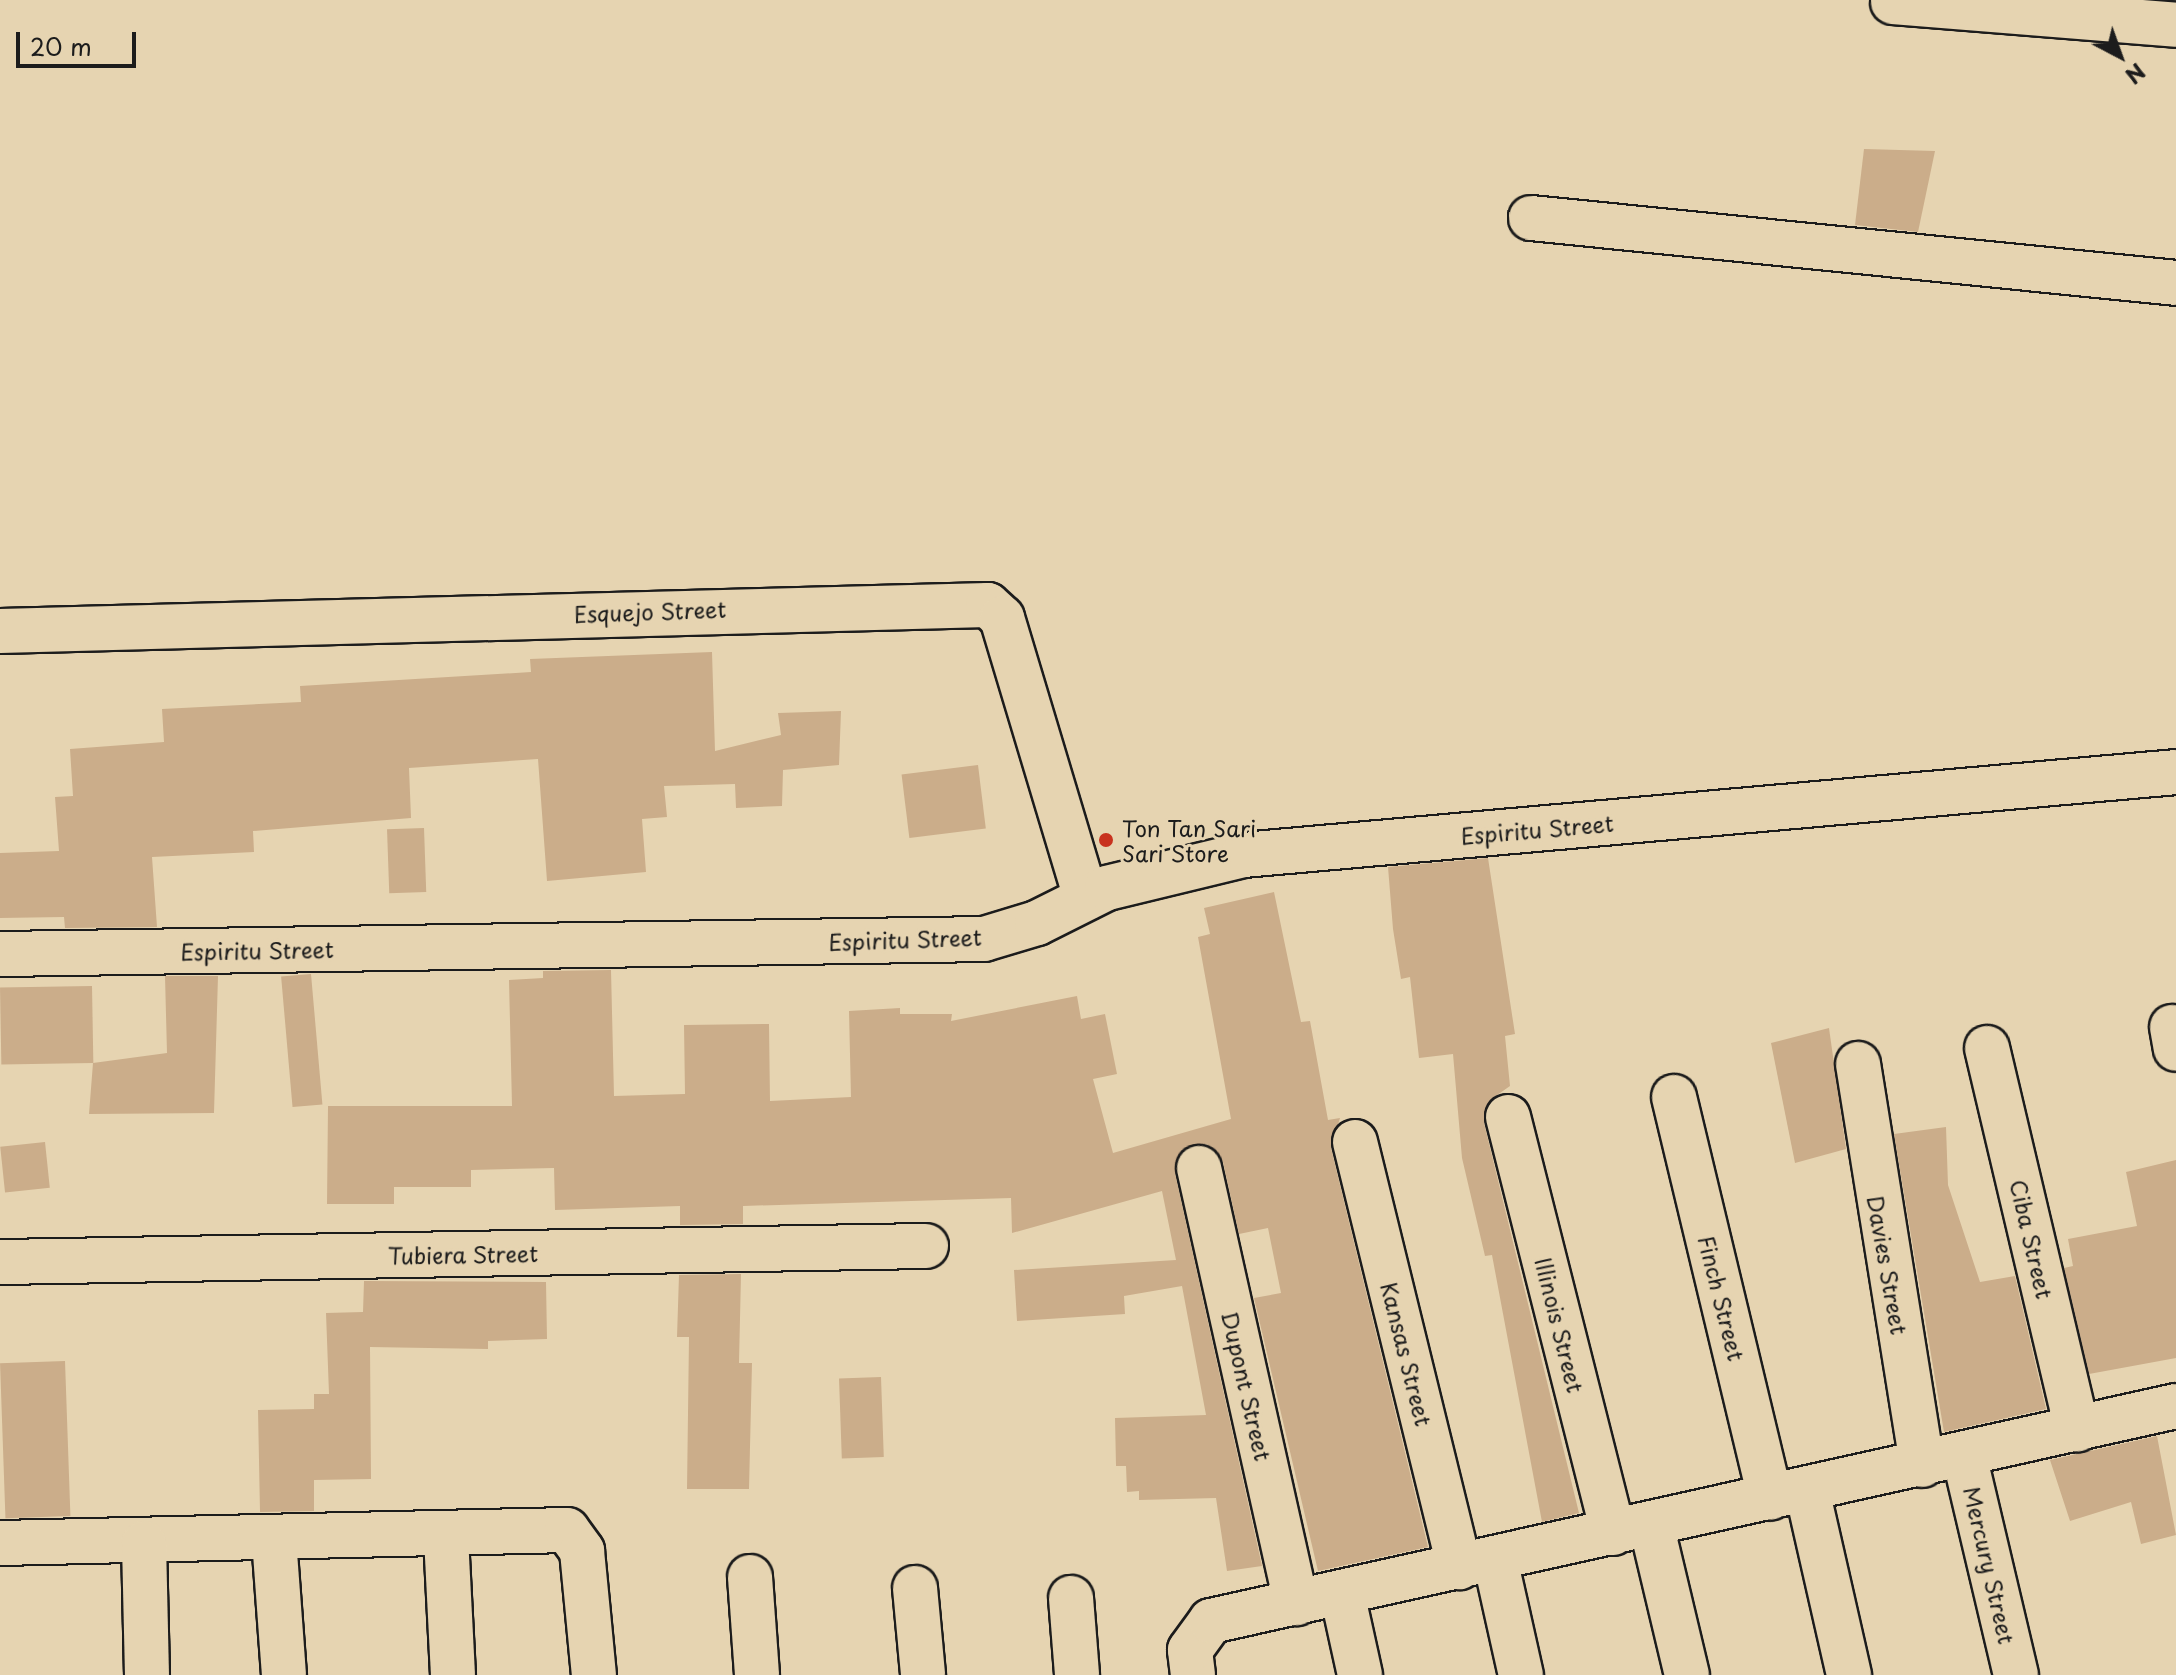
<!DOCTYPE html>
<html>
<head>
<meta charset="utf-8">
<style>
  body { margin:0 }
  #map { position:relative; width:2176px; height:1675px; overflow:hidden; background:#e6d4b1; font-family:"Playpen Sans",sans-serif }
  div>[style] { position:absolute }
  .building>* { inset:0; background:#cbad8a; transform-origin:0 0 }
  .roads { filter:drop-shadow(2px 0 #1c1c1c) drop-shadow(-2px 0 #1c1c1c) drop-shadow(0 2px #1c1c1c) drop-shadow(0 -2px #1c1c1c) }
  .minor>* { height:44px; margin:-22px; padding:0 22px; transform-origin:22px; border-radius:22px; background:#e6d4b1 }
  .dots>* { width:22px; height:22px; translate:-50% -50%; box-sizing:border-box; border:4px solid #e6d4b1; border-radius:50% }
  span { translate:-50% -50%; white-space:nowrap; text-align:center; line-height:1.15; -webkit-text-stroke:6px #e6d4b1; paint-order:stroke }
  .street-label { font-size:22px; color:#1c1c1c }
  .poi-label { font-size:22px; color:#1c1c1c }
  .left { translate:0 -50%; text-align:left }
  .north { position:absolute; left:2080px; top:16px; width:80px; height:80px; -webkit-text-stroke:6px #e6d4b1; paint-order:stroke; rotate:139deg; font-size:22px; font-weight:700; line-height:32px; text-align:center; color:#1c1c1c }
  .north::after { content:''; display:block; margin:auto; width:28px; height:36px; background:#1c1c1c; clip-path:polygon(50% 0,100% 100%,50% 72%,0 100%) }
  .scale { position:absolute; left:16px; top:32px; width:120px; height:36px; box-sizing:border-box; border:4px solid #1c1c1c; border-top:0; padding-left:10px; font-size:24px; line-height:28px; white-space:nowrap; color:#1c1c1c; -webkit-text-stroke:6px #e6d4b1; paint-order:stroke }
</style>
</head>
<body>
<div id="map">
  <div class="building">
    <i style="clip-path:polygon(1864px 149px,1935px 151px,1918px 232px,1855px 225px)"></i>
    <i style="clip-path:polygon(712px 652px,715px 751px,781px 735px,778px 713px,841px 711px,839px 765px,783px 770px,782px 806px,736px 808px,735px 784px,664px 786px,667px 817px,642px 819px,646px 872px,547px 881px,538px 759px,409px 768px,411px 818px,253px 831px,254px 852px,152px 857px,157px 927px,65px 928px,64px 917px,0 918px,0 853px,59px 851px,55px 797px,73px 796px,70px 749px,164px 742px,162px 709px,301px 702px,300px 686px,531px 672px,530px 659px)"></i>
    <i style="left:978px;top:765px;width:64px;height:77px;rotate:83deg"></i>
    <i style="left:424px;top:828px;width:64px;height:37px;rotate:88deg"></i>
    <i style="clip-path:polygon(1488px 858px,1515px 1034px,1505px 1036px,1510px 1086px,1490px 1100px,1484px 1123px,1579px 1513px,1542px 1522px,1492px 1255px,1485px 1256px,1462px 1158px,1453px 1054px,1419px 1058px,1410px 977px,1401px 979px,1393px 929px,1388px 867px)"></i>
    <i style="clip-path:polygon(1274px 892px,1301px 1022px,1310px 1021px,1328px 1120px,1340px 1118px,1331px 1148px,1428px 1547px,1318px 1571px,1254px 1298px,1281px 1293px,1268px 1228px,1239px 1234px,1223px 1162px,1207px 1144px,1183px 1149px,1175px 1173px,1262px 1566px,1227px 1571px,1216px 1498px,1139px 1500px,1139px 1491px,1127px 1492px,1126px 1466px,1116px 1466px,1115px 1418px,1206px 1415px,1182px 1286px,1124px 1296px,1125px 1314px,1017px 1321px,1014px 1270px,1176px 1260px,1162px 1191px,1012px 1233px,1011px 1198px,743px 1206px,743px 1224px,680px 1225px,680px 1206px,555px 1210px,554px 1168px,471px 1170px,471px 1187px,394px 1187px,394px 1204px,327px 1204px,328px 1106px,512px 1106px,509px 980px,543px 978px,543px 971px,611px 970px,614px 1096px,685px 1094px,684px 1025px,769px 1024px,770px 1101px,851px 1097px,849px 1011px,900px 1008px,900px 1014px,952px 1014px,951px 1021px,1077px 996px,1081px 1019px,1105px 1014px,1117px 1074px,1093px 1079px,1113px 1153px,1231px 1119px,1198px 937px,1210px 934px,1204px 908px)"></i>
    <i style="left:311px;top:974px;width:131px;height:30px;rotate:85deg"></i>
    <i style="clip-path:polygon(165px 976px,218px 976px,214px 1113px,89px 1114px,93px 1063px,167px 1053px)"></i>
    <i style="left:92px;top:986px;width:77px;height:92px;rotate:89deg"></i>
    <i style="clip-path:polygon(1829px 1028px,1846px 1149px,1795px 1163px,1771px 1043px)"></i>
    <i style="clip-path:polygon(1946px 1127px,1948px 1185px,1980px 1282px,2015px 1276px,2046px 1409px,1944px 1432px,1894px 1134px)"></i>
    <i style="left:45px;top:1142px;width:46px;height:45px;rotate:84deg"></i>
    <i style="clip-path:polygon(2176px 1160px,2176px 1358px,2089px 1374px,2064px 1268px,2073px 1266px,2068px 1239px,2137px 1226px,2126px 1172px)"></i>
    <i style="clip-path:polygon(741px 1274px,739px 1363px,752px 1363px,749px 1489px,687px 1489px,689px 1337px,677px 1337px,679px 1275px)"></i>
    <i style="clip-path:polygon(364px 1281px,546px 1282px,547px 1339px,488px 1341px,488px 1349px,370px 1347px,371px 1479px,314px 1480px,314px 1511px,260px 1512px,258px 1410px,314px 1409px,314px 1394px,329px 1394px,326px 1313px,363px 1312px)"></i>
    <i style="left:65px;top:1361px;width:155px;height:65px;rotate:88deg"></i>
    <i style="left:881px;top:1377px;width:80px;height:42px;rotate:88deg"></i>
    <i style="clip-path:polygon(2157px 1436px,2176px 1535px,2141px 1544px,2131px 1502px,2070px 1521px,2050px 1460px)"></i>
  </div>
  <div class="roads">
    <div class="minor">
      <i style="left:1893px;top:2px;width:284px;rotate:4.6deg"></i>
      <i style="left:1531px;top:218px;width:648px;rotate:5.75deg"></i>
      <i style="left:0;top:631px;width:988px;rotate:-1.51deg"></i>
      <i style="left:988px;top:605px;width:19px;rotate:43deg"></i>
      <i style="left:1002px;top:618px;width:292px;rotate:73.3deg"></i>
      <i style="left:0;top:954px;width:984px;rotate:-0.87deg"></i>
      <i style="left:984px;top:939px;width:55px;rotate:-16.8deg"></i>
      <i style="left:1037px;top:923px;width:78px;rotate:-26.6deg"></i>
      <i style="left:1107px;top:888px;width:140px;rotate:-13.6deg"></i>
      <i style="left:1243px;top:855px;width:937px;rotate:-5.08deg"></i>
      <i style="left:2172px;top:1027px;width:22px;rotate:80deg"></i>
      <i style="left:1987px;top:1048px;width:392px;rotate:76.7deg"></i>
      <i style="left:1858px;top:1064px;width:406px;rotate:80.9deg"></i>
      <i style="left:1674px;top:1097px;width:412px;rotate:76.5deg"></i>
      <i style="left:1508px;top:1117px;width:429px;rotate:75.8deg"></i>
      <i style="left:1355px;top:1142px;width:438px;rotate:76.2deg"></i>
      <i style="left:1199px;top:1168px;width:446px;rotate:77.4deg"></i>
      <i style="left:0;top:1262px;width:926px;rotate:-0.99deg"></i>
      <i style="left:1964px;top:1455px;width:226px;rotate:76.7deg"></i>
      <i style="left:1807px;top:1490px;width:190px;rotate:77.2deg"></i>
      <i style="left:1651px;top:1524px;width:155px;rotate:76.6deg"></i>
      <i style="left:446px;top:1537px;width:138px;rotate:87.1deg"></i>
      <i style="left:274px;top:1539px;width:136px;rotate:85.8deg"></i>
      <i style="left:0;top:1543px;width:567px;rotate:-1.31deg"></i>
      <i style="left:567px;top:1530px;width:26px;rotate:54deg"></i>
      <i style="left:582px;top:1551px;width:125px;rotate:84.5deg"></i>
      <i style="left:144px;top:1543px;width:132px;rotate:88.7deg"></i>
      <i style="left:1495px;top:1559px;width:119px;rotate:77.4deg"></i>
      <i style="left:750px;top:1577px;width:98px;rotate:85.9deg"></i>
      <i style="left:915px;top:1588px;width:87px;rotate:84.7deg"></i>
      <i style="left:1342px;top:1593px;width:84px;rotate:77.6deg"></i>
      <i style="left:1071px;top:1598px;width:77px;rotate:85.5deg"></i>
      <i style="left:1193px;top:1675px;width:25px;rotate:-97deg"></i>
      <i style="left:1190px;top:1650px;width:36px;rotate:-54deg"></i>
      <i style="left:1211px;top:1621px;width:989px;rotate:-12.56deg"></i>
    </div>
  </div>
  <div class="dots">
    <i style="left:1106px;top:840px;background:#c8321e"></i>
  </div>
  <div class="street-label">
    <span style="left:650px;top:611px;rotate:-2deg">Esquejo Street</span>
    <span style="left:1537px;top:829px;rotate:-5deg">Espiritu Street</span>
    <span style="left:905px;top:939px;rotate:-2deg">Espiritu Street</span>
    <span style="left:257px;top:950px;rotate:-1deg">Espiritu Street</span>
    <span style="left:2032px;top:1239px;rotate:77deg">Ciba Street</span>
    <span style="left:463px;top:1254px;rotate:-1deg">Tubiera Street</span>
    <span style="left:1888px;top:1265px;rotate:80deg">Davies Street</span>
    <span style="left:1722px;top:1298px;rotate:76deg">Finch Street</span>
    <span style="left:1560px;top:1325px;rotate:76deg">Illinois Street</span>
    <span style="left:1407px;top:1354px;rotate:76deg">Kansas Street</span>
    <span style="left:1247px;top:1386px;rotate:77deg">Dupont Street</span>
    <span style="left:1990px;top:1565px;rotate:77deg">Mercury Street</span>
  </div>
  <div class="poi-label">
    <span class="left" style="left:1122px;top:840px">Ton Tan Sari<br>Sari Store</span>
  </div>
  <div class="north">N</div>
  <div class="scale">20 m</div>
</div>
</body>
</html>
